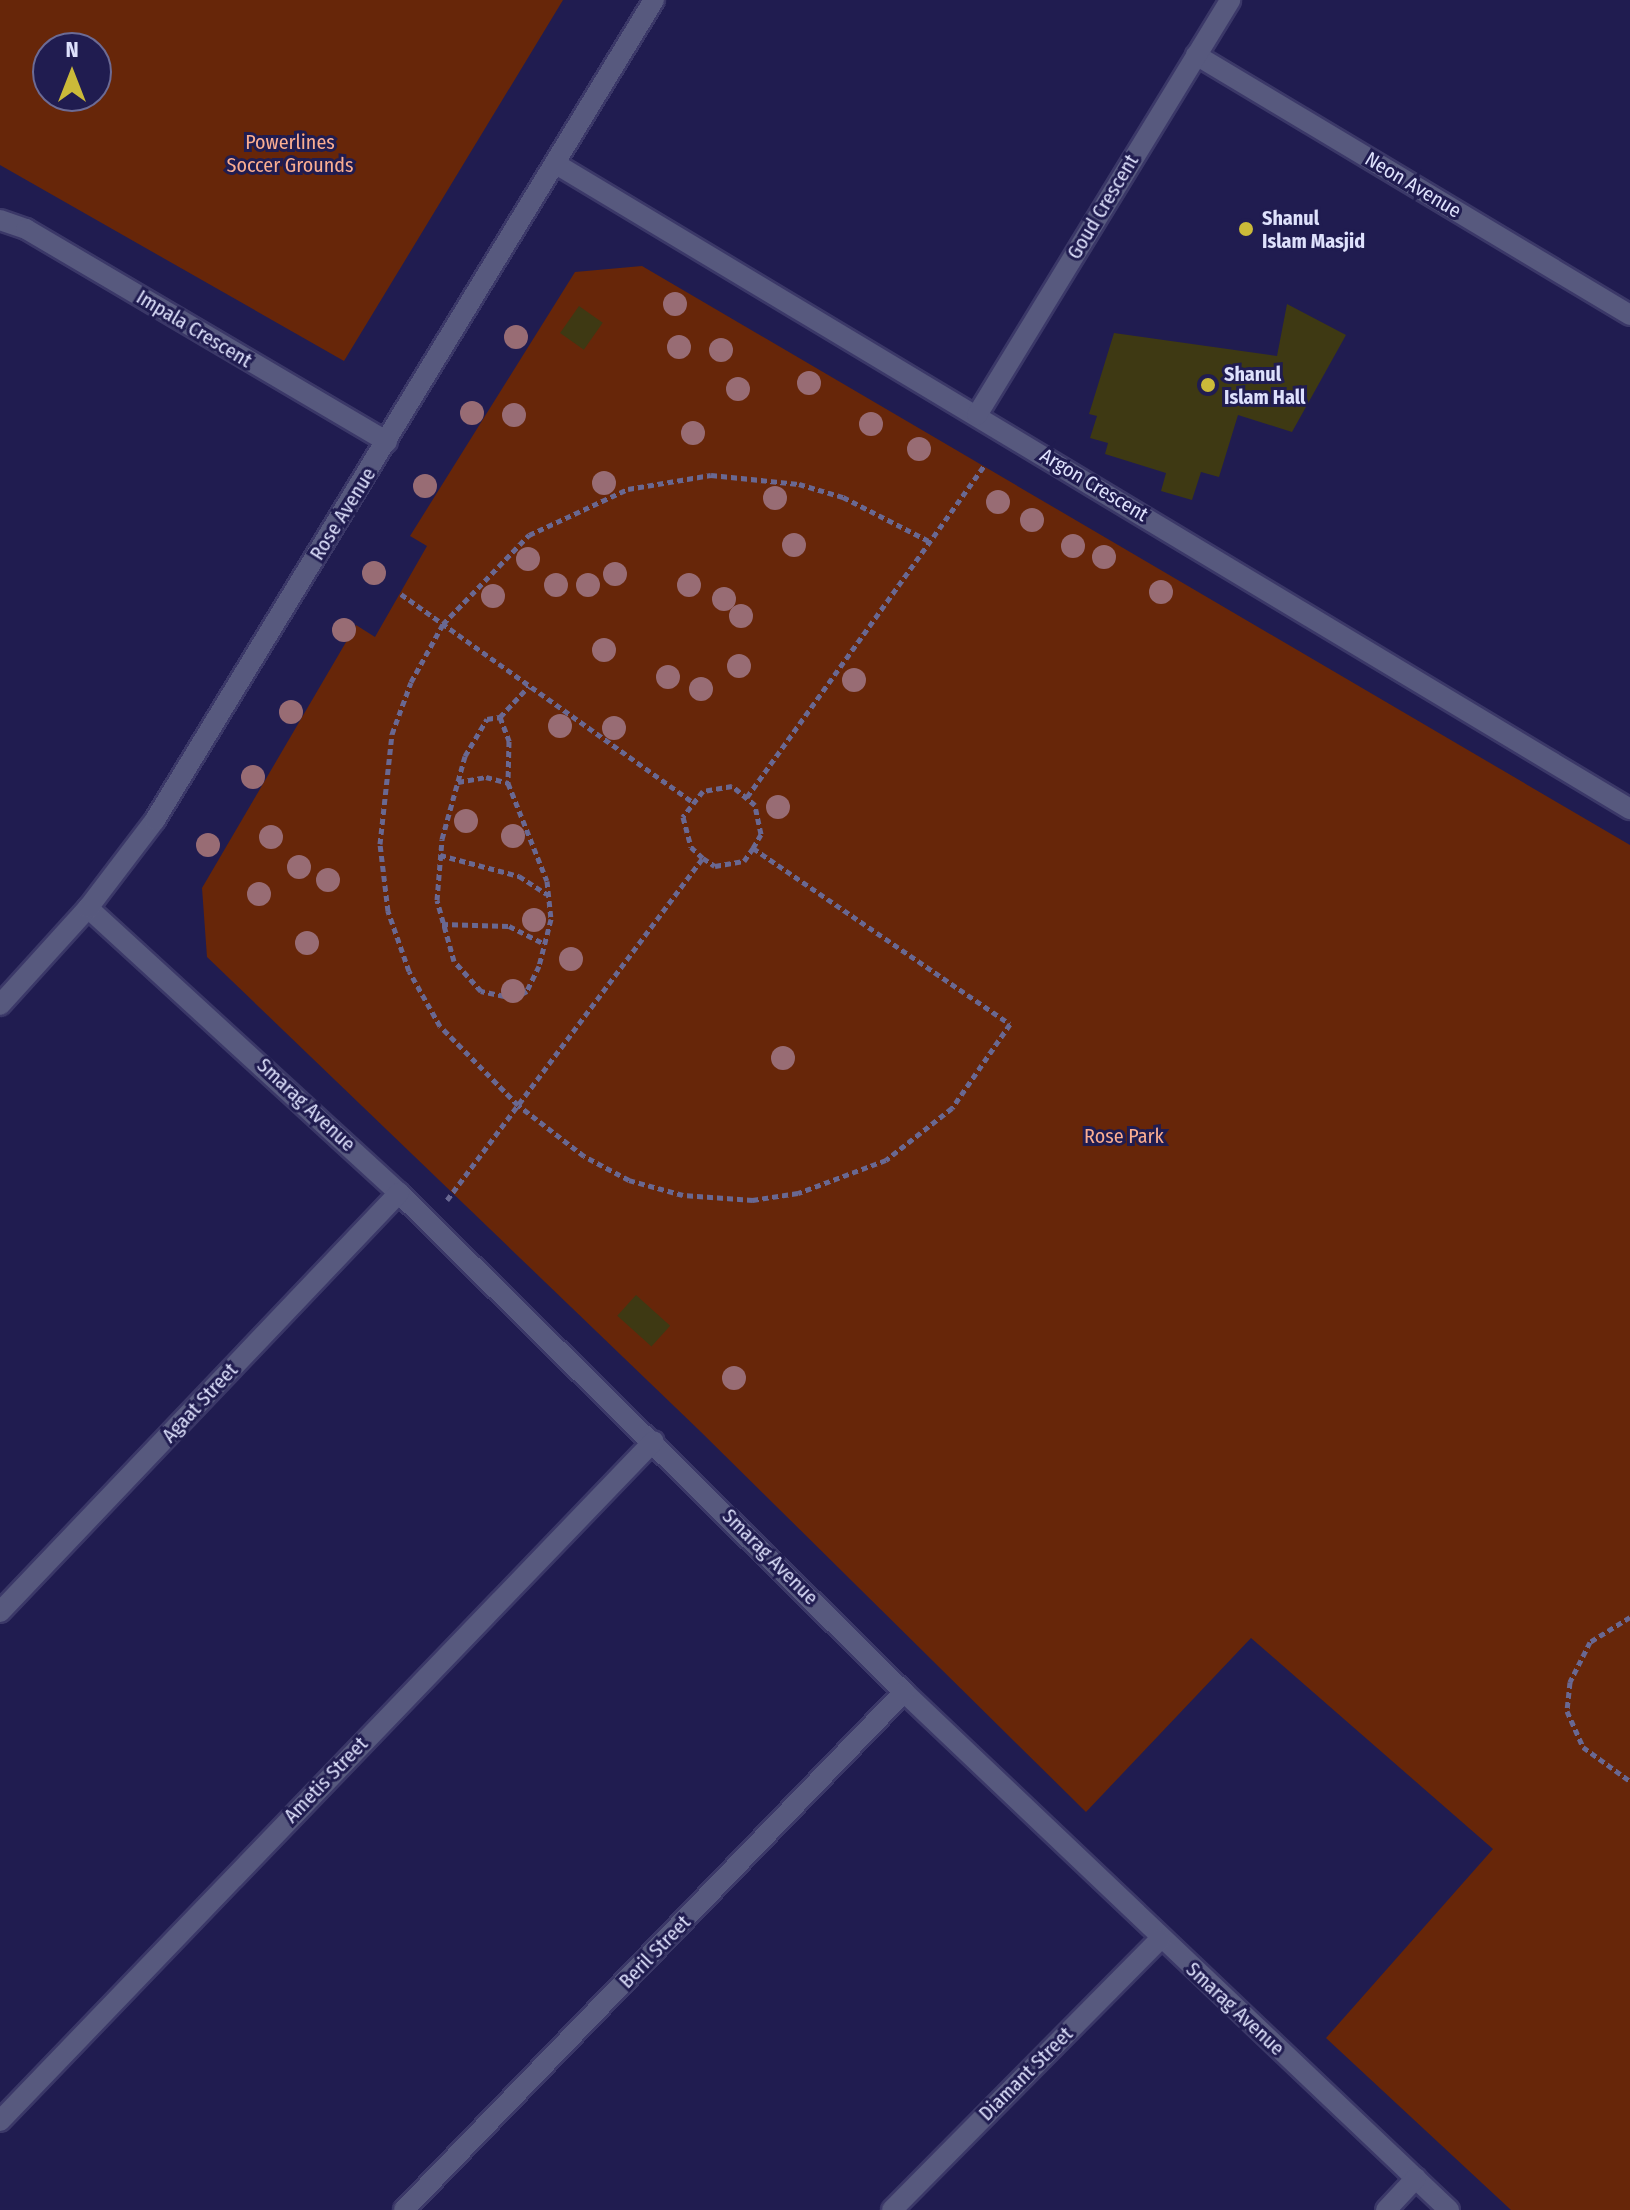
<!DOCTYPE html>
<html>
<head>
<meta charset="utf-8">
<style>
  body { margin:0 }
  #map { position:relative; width:1630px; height:2210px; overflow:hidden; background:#201c50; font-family:"Fira Sans Condensed",sans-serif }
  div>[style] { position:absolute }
  .green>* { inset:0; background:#672609 }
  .building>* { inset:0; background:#3e3913; transform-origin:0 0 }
  .path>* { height:5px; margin-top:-2.5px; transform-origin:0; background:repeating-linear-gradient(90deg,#696892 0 6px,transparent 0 10px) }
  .roads { filter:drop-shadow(2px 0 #3b3868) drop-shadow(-2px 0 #3b3868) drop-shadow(0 2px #3b3868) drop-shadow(0 -2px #3b3868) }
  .minor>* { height:20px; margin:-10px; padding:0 10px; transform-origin:10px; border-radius:10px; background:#57597e }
  .trees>* { width:24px; height:24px; margin:-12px; border-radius:50%; background:#986c74 }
  .dots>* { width:22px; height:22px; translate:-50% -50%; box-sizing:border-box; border:4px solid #201c50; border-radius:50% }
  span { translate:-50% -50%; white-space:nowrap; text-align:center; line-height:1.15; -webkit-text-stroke:6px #201c50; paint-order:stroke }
  .park-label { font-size:20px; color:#fbae91 }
  .street-label { font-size:20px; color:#dee1fc }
  .poi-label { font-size:20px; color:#dee1fc; font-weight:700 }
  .left { translate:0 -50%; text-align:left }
  .north { position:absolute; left:32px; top:32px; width:80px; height:80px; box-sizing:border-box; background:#201c50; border:2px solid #6c6b95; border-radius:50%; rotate:0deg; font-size:22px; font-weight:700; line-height:32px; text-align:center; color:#dee1fc }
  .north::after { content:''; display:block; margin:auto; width:28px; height:36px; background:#cbba39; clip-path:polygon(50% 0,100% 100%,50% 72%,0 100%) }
</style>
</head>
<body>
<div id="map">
  <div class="green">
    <i style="clip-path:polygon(evenodd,0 0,563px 0,344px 361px,0 165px,0 0,48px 48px,96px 48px,96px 96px,48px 96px,48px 48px)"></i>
    <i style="clip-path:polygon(642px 266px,1630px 845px,1630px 2210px,1511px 2210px,1326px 2038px,1493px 1849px,1251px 1638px,1086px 1812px,701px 1432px,207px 957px,202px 888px,356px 625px,375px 637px,427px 546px,410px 536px,575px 272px)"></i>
  </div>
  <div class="building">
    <i style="clip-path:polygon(1287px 304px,1346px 335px,1292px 432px,1238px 415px,1219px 477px,1201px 472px,1192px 500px,1161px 491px,1166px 473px,1105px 454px,1108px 443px,1090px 438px,1097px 416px,1089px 414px,1114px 333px,1277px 356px)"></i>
    <i style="left:579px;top:306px;width:29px;height:33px;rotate:35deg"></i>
    <i style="left:636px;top:1295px;width:46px;height:28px;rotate:42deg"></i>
  </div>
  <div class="path">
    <i style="left:401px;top:594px;width:360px;rotate:35.5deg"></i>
    <i style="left:500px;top:717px;width:26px;rotate:69deg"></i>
    <i style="left:509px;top:741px;width:42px;rotate:91.4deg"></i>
    <i style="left:508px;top:783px;width:105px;rotate:68.3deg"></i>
    <i style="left:547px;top:881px;width:38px;rotate:84deg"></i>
    <i style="left:551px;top:919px;width:49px;rotate:104.3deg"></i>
    <i style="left:539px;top:966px;width:28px;rotate:116deg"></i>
    <i style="left:527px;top:991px;width:15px;rotate:152deg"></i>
    <i style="left:514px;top:998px;width:34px;rotate:-168deg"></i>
    <i style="left:481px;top:991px;width:40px;rotate:-132deg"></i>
    <i style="left:454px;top:961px;width:63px;rotate:-105.6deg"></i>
    <i style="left:437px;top:900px;width:61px;rotate:-85.3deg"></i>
    <i style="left:442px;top:839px;width:86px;rotate:-74.5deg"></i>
    <i style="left:465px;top:756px;width:43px;rotate:-59.3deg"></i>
    <i style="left:487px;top:719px;width:13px;rotate:-9deg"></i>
    <i style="left:500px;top:717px;width:42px;rotate:-46.9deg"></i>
    <i style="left:458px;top:782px;width:28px;rotate:-10deg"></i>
    <i style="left:486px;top:777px;width:23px;rotate:15deg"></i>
    <i style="left:747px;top:797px;width:407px;rotate:-54.4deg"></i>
    <i style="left:753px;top:848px;width:16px;rotate:-60deg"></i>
    <i style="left:761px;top:834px;width:30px;rotate:-102deg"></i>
    <i style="left:755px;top:805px;width:30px;rotate:-140deg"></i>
    <i style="left:732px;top:786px;width:29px;rotate:170deg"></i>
    <i style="left:703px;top:791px;width:33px;rotate:128deg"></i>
    <i style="left:683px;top:817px;width:31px;rotate:75deg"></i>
    <i style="left:691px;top:847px;width:16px;rotate:43deg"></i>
    <i style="left:703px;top:858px;width:14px;rotate:34deg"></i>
    <i style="left:715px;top:866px;width:29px;rotate:-10deg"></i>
    <i style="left:744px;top:861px;width:16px;rotate:-55deg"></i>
    <i style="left:753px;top:848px;width:311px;rotate:34.4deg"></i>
    <i style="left:1010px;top:1024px;width:102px;rotate:124.6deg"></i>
    <i style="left:952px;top:1108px;width:84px;rotate:141.8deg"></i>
    <i style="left:886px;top:1160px;width:94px;rotate:159.4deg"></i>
    <i style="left:798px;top:1193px;width:46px;rotate:171.2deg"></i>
    <i style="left:753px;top:1200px;width:70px;rotate:-175.9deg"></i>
    <i style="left:683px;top:1195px;width:56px;rotate:-164.5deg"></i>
    <i style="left:629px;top:1180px;width:51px;rotate:-151.9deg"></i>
    <i style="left:584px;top:1156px;width:83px;rotate:-142.3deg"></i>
    <i style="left:518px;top:1105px;width:111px;rotate:-134.6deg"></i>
    <i style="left:440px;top:1026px;width:63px;rotate:-119.4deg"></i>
    <i style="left:409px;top:971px;width:64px;rotate:-109.3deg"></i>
    <i style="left:388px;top:911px;width:67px;rotate:-96.8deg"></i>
    <i style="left:380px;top:844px;width:111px;rotate:-83.8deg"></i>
    <i style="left:392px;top:734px;width:55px;rotate:-69.9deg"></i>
    <i style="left:411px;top:682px;width:66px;rotate:-61.1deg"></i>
    <i style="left:443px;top:624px;width:124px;rotate:-46deg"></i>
    <i style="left:529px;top:535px;width:109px;rotate:-24.9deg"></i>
    <i style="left:628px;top:489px;width:84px;rotate:-9.6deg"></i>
    <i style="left:711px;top:475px;width:88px;rotate:5.8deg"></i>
    <i style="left:799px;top:484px;width:46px;rotate:16.5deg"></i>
    <i style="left:843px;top:497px;width:97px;rotate:27.1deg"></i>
    <i style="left:440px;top:855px;width:82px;rotate:14.9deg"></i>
    <i style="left:519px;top:876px;width:33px;rotate:33deg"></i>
    <i style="left:442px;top:924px;width:67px;rotate:1.7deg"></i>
    <i style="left:509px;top:926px;width:40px;rotate:26.6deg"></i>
    <i style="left:447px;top:1200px;width:427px;rotate:-53.2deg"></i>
    <i style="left:1630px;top:1617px;width:47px;rotate:148deg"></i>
    <i style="left:1590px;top:1642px;width:45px;rotate:116.6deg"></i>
    <i style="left:1570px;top:1682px;width:29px;rotate:96deg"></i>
    <i style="left:1567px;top:1711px;width:39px;rotate:66deg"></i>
    <i style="left:1583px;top:1747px;width:58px;rotate:35.9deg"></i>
  </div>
  <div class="roads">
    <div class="minor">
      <i style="left:1196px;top:55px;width:506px;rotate:30.92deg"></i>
      <i style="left:556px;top:164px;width:1253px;rotate:30.99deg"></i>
      <i style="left:0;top:220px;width:28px;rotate:19deg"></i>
      <i style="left:26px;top:229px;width:419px;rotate:30.5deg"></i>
      <i style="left:977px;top:415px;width:486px;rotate:-58.6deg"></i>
      <i style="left:88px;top:908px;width:422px;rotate:42.5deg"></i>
      <i style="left:399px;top:1193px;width:710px;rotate:44.66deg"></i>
      <i style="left:904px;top:1692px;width:752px;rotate:43.55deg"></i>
      <i style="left:0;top:1005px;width:131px;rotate:-47.8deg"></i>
      <i style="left:88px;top:908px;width:111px;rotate:-52.7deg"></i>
      <i style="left:155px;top:820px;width:960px;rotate:-58.68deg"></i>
      <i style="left:0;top:1612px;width:579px;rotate:-46.4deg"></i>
      <i style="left:0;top:2121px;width:943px;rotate:-46.12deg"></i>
      <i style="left:404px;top:2210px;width:720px;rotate:-46.01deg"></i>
      <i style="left:892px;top:2210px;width:381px;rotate:-45.3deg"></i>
      <i style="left:1386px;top:2210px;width:44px;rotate:-46.8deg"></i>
    </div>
  </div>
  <div class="trees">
    <i style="left:675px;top:304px"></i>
    <i style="left:516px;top:337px"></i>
    <i style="left:679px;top:347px"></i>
    <i style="left:721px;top:350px"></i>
    <i style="left:809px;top:383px"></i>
    <i style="left:738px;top:389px"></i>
    <i style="left:472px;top:413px"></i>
    <i style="left:514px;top:415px"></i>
    <i style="left:871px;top:424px"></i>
    <i style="left:693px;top:433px"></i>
    <i style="left:919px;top:449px"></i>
    <i style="left:604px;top:483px"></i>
    <i style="left:425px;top:486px"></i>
    <i style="left:775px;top:498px"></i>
    <i style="left:998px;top:502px"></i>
    <i style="left:1032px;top:520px"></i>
    <i style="left:794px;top:545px"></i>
    <i style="left:1073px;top:546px"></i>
    <i style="left:1104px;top:557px"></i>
    <i style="left:528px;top:559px"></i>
    <i style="left:374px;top:573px"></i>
    <i style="left:615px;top:574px"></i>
    <i style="left:556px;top:585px"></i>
    <i style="left:588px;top:585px"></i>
    <i style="left:689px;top:585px"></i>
    <i style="left:1161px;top:592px"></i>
    <i style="left:493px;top:596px"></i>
    <i style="left:724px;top:599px"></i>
    <i style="left:741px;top:616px"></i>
    <i style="left:344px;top:630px"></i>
    <i style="left:604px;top:650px"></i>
    <i style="left:739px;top:666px"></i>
    <i style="left:668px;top:677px"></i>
    <i style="left:854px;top:680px"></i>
    <i style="left:701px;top:689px"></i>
    <i style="left:291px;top:712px"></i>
    <i style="left:560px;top:726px"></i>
    <i style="left:614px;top:728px"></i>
    <i style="left:253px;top:777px"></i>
    <i style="left:778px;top:807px"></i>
    <i style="left:466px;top:821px"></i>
    <i style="left:513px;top:836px"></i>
    <i style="left:271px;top:837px"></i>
    <i style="left:208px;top:845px"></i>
    <i style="left:299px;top:867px"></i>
    <i style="left:328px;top:880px"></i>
    <i style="left:259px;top:894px"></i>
    <i style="left:534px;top:920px"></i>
    <i style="left:307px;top:943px"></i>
    <i style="left:571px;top:959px"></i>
    <i style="left:513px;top:991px"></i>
    <i style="left:783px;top:1058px"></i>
    <i style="left:734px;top:1378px"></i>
  </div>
  <div class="dots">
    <i style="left:1246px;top:229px;background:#cbba39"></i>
    <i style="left:1208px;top:385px;background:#cbba39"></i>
  </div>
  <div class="park-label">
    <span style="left:290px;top:154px">Powerlines<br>Soccer Grounds</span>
    <span style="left:1124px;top:1136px">Rose Park</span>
  </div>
  <div class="street-label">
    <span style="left:1413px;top:185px;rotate:31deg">Neon Avenue</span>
    <span style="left:1103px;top:207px;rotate:-59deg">Goud Crescent</span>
    <span style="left:194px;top:329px;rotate:31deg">Impala Crescent</span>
    <span style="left:1094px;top:485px;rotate:31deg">Argon Crescent</span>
    <span style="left:343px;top:514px;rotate:-58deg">Rose Avenue</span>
    <span style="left:306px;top:1105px;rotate:43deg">Smarag Avenue</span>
    <span style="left:200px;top:1403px;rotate:-47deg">Agaat Street</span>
    <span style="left:770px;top:1557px;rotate:45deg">Smarag Avenue</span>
    <span style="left:326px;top:1780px;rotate:-46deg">Ametis Street</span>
    <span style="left:655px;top:1952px;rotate:-46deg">Beril Street</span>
    <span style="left:1235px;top:2009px;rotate:43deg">Smarag Avenue</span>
    <span style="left:1026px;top:2074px;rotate:-45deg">Diamant Street</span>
  </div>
  <div class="poi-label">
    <span class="left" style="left:1262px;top:230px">Shanul<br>Islam Masjid</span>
    <span class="left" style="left:1224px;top:386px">Shanul<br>Islam Hall</span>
  </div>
  <div class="north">N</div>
</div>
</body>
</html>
